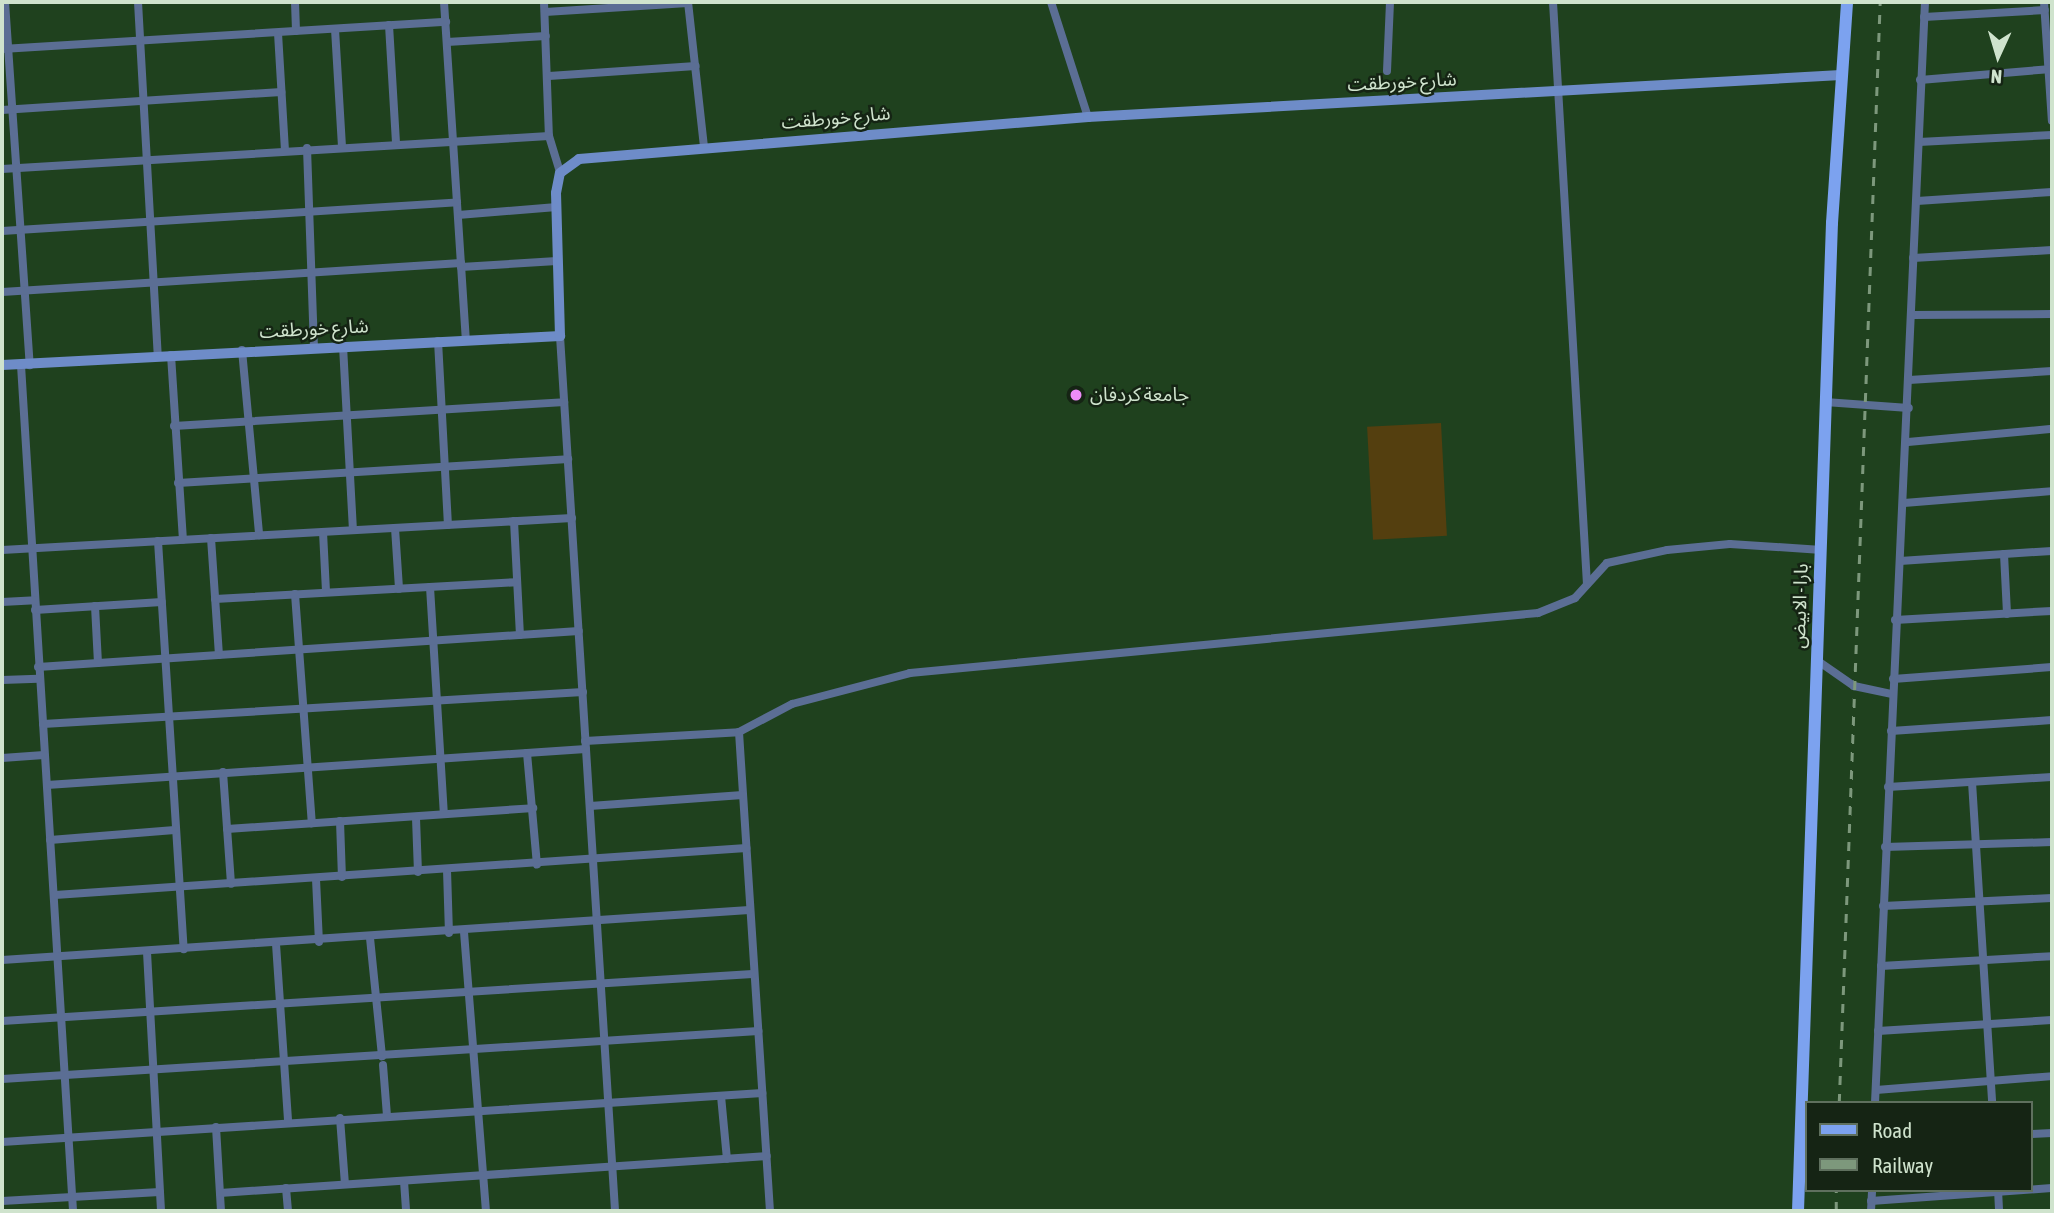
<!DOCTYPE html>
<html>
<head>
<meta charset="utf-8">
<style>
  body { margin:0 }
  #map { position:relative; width:2054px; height:1213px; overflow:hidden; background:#1f411e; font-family:"Asap Condensed","Noto Sans Arabic",sans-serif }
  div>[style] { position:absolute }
  .green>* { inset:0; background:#543f0f; transform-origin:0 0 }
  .street>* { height:8px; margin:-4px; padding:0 4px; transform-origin:4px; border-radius:4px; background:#5b6e94 }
  .secondary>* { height:10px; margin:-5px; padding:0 5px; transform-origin:5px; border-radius:5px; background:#6e8cc8 }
  .primary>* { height:12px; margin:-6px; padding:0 6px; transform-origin:6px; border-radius:6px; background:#7ca2ef }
  .rail>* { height:2.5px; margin-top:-1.25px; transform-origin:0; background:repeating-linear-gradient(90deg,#7d987c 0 9px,transparent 0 18px) }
  .dots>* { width:19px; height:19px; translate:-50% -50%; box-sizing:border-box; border:4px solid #152414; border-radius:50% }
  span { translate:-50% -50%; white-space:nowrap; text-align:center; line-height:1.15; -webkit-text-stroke:5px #152414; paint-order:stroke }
  .street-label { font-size:19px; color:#cfe3cd }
  .poi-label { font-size:19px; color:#cfe3cd }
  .left { translate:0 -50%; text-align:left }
  .frame { position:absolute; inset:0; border:4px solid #cfe3cd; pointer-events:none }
  .legend { position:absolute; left:1805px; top:1101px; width:228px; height:91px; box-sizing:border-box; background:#152414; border:2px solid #5f705e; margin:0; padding:9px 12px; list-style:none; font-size:21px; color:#cfe3cd }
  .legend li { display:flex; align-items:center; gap:14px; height:35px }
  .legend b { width:35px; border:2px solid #5f705e }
  .north { position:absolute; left:1963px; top:21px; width:70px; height:70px; -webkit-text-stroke:5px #152414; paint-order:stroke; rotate:184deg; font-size:19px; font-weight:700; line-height:28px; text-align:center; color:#cfe3cd }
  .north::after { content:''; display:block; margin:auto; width:24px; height:32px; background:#cfe3cd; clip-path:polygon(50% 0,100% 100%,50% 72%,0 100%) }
</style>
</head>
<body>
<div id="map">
  <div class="green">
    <i style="left:1441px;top:423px;width:113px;height:74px;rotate:87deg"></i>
  </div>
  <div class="street">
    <i style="left:5px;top:2px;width:364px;rotate:86.1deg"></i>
    <i style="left:138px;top:2px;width:355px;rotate:86.8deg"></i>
    <i style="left:295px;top:2px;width:29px;rotate:88deg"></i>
    <i style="left:444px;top:2px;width:339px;rotate:86.3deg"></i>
    <i style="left:544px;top:2px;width:134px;rotate:87.9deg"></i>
    <i style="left:549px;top:136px;width:39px;rotate:73deg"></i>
    <i style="left:688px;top:2px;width:145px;rotate:83.7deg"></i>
    <i style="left:1051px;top:2px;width:121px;rotate:72.2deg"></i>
    <i style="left:1553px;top:2px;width:583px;rotate:86.66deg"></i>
    <i style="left:2044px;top:2px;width:119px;rotate:86.2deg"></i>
    <i style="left:545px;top:12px;width:143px;rotate:-3.6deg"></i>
    <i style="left:1924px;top:17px;width:121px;rotate:-3.3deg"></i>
    <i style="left:389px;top:25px;width:117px;rotate:86.6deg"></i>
    <i style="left:335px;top:29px;width:117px;rotate:86.6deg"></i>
    <i style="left:278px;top:33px;width:117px;rotate:86.6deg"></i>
    <i style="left:447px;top:42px;width:99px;rotate:-3.5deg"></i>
    <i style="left:2px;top:49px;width:445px;rotate:-3.5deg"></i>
    <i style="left:1387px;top:71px;width:69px;rotate:-87.5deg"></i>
    <i style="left:549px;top:76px;width:147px;rotate:-3.9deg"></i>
    <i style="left:1920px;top:80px;width:132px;rotate:-4.8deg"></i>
    <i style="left:2px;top:110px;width:280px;rotate:-3.7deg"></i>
    <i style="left:1919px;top:142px;width:133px;rotate:-3deg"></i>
    <i style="left:307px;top:148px;width:198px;rotate:88deg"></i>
    <i style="left:2px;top:169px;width:548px;rotate:-3.45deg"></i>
    <i style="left:1917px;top:201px;width:135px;rotate:-3.8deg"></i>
    <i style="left:458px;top:215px;width:99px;rotate:-4.6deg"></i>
    <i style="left:2px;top:231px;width:456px;rotate:-3.6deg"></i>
    <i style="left:1913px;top:258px;width:139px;rotate:-3.3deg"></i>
    <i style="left:461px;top:267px;width:96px;rotate:-3.6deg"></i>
    <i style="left:2px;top:292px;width:460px;rotate:-3.6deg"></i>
    <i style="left:1912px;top:315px;width:140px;rotate:-0.4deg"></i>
    <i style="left:560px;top:336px;width:877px;rotate:86.4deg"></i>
    <i style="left:438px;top:341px;width:184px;rotate:86.9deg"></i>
    <i style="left:343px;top:346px;width:184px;rotate:86.9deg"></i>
    <i style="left:242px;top:350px;width:186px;rotate:84.7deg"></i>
    <i style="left:171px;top:355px;width:185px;rotate:86.3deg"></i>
    <i style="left:21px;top:365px;width:848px;rotate:86.48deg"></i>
    <i style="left:1909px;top:380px;width:143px;rotate:-3.6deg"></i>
    <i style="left:1825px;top:402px;width:84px;rotate:4.1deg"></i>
    <i style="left:174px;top:426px;width:391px;rotate:-3.5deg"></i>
    <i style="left:1908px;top:442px;width:145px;rotate:-5.2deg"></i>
    <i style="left:178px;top:483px;width:391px;rotate:-3.5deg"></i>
    <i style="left:1904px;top:503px;width:148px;rotate:-4.6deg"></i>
    <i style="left:514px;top:521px;width:114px;rotate:87deg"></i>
    <i style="left:395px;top:528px;width:61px;rotate:86.2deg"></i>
    <i style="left:323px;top:532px;width:60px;rotate:87.1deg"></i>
    <i style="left:211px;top:538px;width:117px;rotate:86.1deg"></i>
    <i style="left:158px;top:541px;width:409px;rotate:86.4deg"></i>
    <i style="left:2px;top:550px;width:571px;rotate:-3.21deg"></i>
    <i style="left:2004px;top:554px;width:60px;rotate:87.1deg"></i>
    <i style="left:1900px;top:561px;width:152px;rotate:-3.8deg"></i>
    <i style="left:430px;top:587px;width:227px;rotate:86.5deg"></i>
    <i style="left:295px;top:594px;width:230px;rotate:85.8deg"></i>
    <i style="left:215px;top:599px;width:302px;rotate:-3.2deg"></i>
    <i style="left:2px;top:602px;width:33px;rotate:-3deg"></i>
    <i style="left:95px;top:606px;width:57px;rotate:87deg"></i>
    <i style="left:35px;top:610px;width:127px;rotate:-3.6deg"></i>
    <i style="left:1895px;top:620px;width:157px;rotate:-3.3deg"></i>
    <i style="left:1818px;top:661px;width:44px;rotate:34.8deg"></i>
    <i style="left:1854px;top:686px;width:39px;rotate:12deg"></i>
    <i style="left:38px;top:667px;width:542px;rotate:-3.81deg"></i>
    <i style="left:1893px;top:679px;width:159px;rotate:-4.3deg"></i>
    <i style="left:2px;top:680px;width:36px;rotate:-2deg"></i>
    <i style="left:43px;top:724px;width:541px;rotate:-3.39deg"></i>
    <i style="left:1891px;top:731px;width:161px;rotate:-3.9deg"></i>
    <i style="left:739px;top:732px;width:480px;rotate:86.3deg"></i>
    <i style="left:585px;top:741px;width:154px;rotate:-3.3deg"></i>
    <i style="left:739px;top:732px;width:60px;rotate:-27.8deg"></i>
    <i style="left:792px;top:704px;width:122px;rotate:-14.7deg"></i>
    <i style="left:910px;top:673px;width:631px;rotate:-5.46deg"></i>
    <i style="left:1538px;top:613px;width:40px;rotate:-22deg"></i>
    <i style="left:1575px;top:598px;width:47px;rotate:-47.6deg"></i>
    <i style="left:1607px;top:563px;width:61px;rotate:-12.2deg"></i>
    <i style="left:1667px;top:550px;width:63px;rotate:-5.4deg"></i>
    <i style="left:1730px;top:544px;width:92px;rotate:3.7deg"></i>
    <i style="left:527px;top:753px;width:112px;rotate:84.9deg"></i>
    <i style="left:2px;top:758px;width:42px;rotate:-4.1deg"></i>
    <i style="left:223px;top:772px;width:112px;rotate:85.9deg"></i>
    <i style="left:1972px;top:782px;width:322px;rotate:86.4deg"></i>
    <i style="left:47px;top:785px;width:540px;rotate:-3.82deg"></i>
    <i style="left:1888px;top:787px;width:164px;rotate:-3.5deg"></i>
    <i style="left:590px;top:806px;width:153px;rotate:-4.1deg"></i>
    <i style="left:416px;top:818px;width:54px;rotate:87.9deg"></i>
    <i style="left:340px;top:821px;width:56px;rotate:88deg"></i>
    <i style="left:227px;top:829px;width:307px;rotate:-3.9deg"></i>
    <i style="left:50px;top:840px;width:125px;rotate:-4.6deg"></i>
    <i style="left:1885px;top:847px;width:167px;rotate:-1.7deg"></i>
    <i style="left:447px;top:870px;width:63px;rotate:88.2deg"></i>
    <i style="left:316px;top:879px;width:63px;rotate:87.3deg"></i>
    <i style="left:55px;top:895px;width:693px;rotate:-3.89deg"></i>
    <i style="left:1883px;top:906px;width:169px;rotate:-2.7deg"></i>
    <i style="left:464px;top:932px;width:280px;rotate:85.5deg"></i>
    <i style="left:370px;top:938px;width:119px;rotate:84.2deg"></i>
    <i style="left:276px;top:944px;width:177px;rotate:86.1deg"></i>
    <i style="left:147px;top:952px;width:259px;rotate:86.9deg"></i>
    <i style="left:2px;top:960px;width:749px;rotate:-3.83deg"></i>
    <i style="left:1881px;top:966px;width:171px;rotate:-3.3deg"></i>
    <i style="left:2px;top:1021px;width:752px;rotate:-3.58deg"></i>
    <i style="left:1878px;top:1031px;width:174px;rotate:-3.6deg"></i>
    <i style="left:383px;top:1065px;width:51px;rotate:85.5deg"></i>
    <i style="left:2px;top:1079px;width:758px;rotate:-3.63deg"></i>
    <i style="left:1876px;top:1090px;width:177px;rotate:-4.5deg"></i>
    <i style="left:721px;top:1096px;width:63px;rotate:84.6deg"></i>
    <i style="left:1875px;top:1103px;width:1102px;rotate:-87.4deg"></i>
    <i style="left:340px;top:1118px;width:66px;rotate:85.7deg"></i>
    <i style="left:216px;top:1127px;width:84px;rotate:86.6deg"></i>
    <i style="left:2031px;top:1134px;width:21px;rotate:-3deg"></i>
    <i style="left:2px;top:1142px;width:762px;rotate:-3.69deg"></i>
    <i style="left:404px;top:1181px;width:30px;rotate:86deg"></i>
    <i style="left:286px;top:1188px;width:23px;rotate:85deg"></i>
    <i style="left:1998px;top:1190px;width:21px;rotate:87deg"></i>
    <i style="left:220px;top:1193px;width:548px;rotate:-3.87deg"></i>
    <i style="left:2px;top:1201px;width:158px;rotate:-3.3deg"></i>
    <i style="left:1871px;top:1201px;width:181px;rotate:-4.1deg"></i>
    <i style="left:1871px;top:1211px;width:21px;rotate:-87deg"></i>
  </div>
  <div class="secondary">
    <i style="left:2px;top:365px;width:559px;rotate:-2.98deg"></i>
    <i style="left:560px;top:336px;width:143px;rotate:-91.6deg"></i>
    <i style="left:556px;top:193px;width:20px;rotate:-79deg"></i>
    <i style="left:560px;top:173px;width:24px;rotate:-36deg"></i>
    <i style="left:579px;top:159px;width:511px;rotate:-4.72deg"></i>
    <i style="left:1088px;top:117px;width:754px;rotate:-3.19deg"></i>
  </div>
  <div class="primary">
    <i style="left:1798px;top:1211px;width:989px;rotate:-88.03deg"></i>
    <i style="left:1832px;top:223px;width:222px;rotate:-86.1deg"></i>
  </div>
  <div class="rail">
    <i style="left:1839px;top:1103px;width:1102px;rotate:-87.87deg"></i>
    <i style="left:1836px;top:1211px;width:21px;rotate:-90deg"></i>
  </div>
  <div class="dots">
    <i style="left:1076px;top:395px;background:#ee8cf8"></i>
  </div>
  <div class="street-label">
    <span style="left:1402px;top:82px;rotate:-3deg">شارع خورطقت</span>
    <span style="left:836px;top:118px;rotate:-5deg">شارع خورطقت</span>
    <span style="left:314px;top:329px;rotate:-3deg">شارع خورطقت</span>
    <span style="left:1800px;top:606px;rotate:-88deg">بارا - الابيض</span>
  </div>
  <div class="poi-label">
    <span class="left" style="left:1090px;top:395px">جامعة كردفان</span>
  </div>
  <div class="frame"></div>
  <ul class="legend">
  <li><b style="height:9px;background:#7ca2ef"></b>Road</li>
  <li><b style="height:9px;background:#7d987c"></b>Railway</li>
  </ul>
  <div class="north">N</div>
</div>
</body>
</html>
